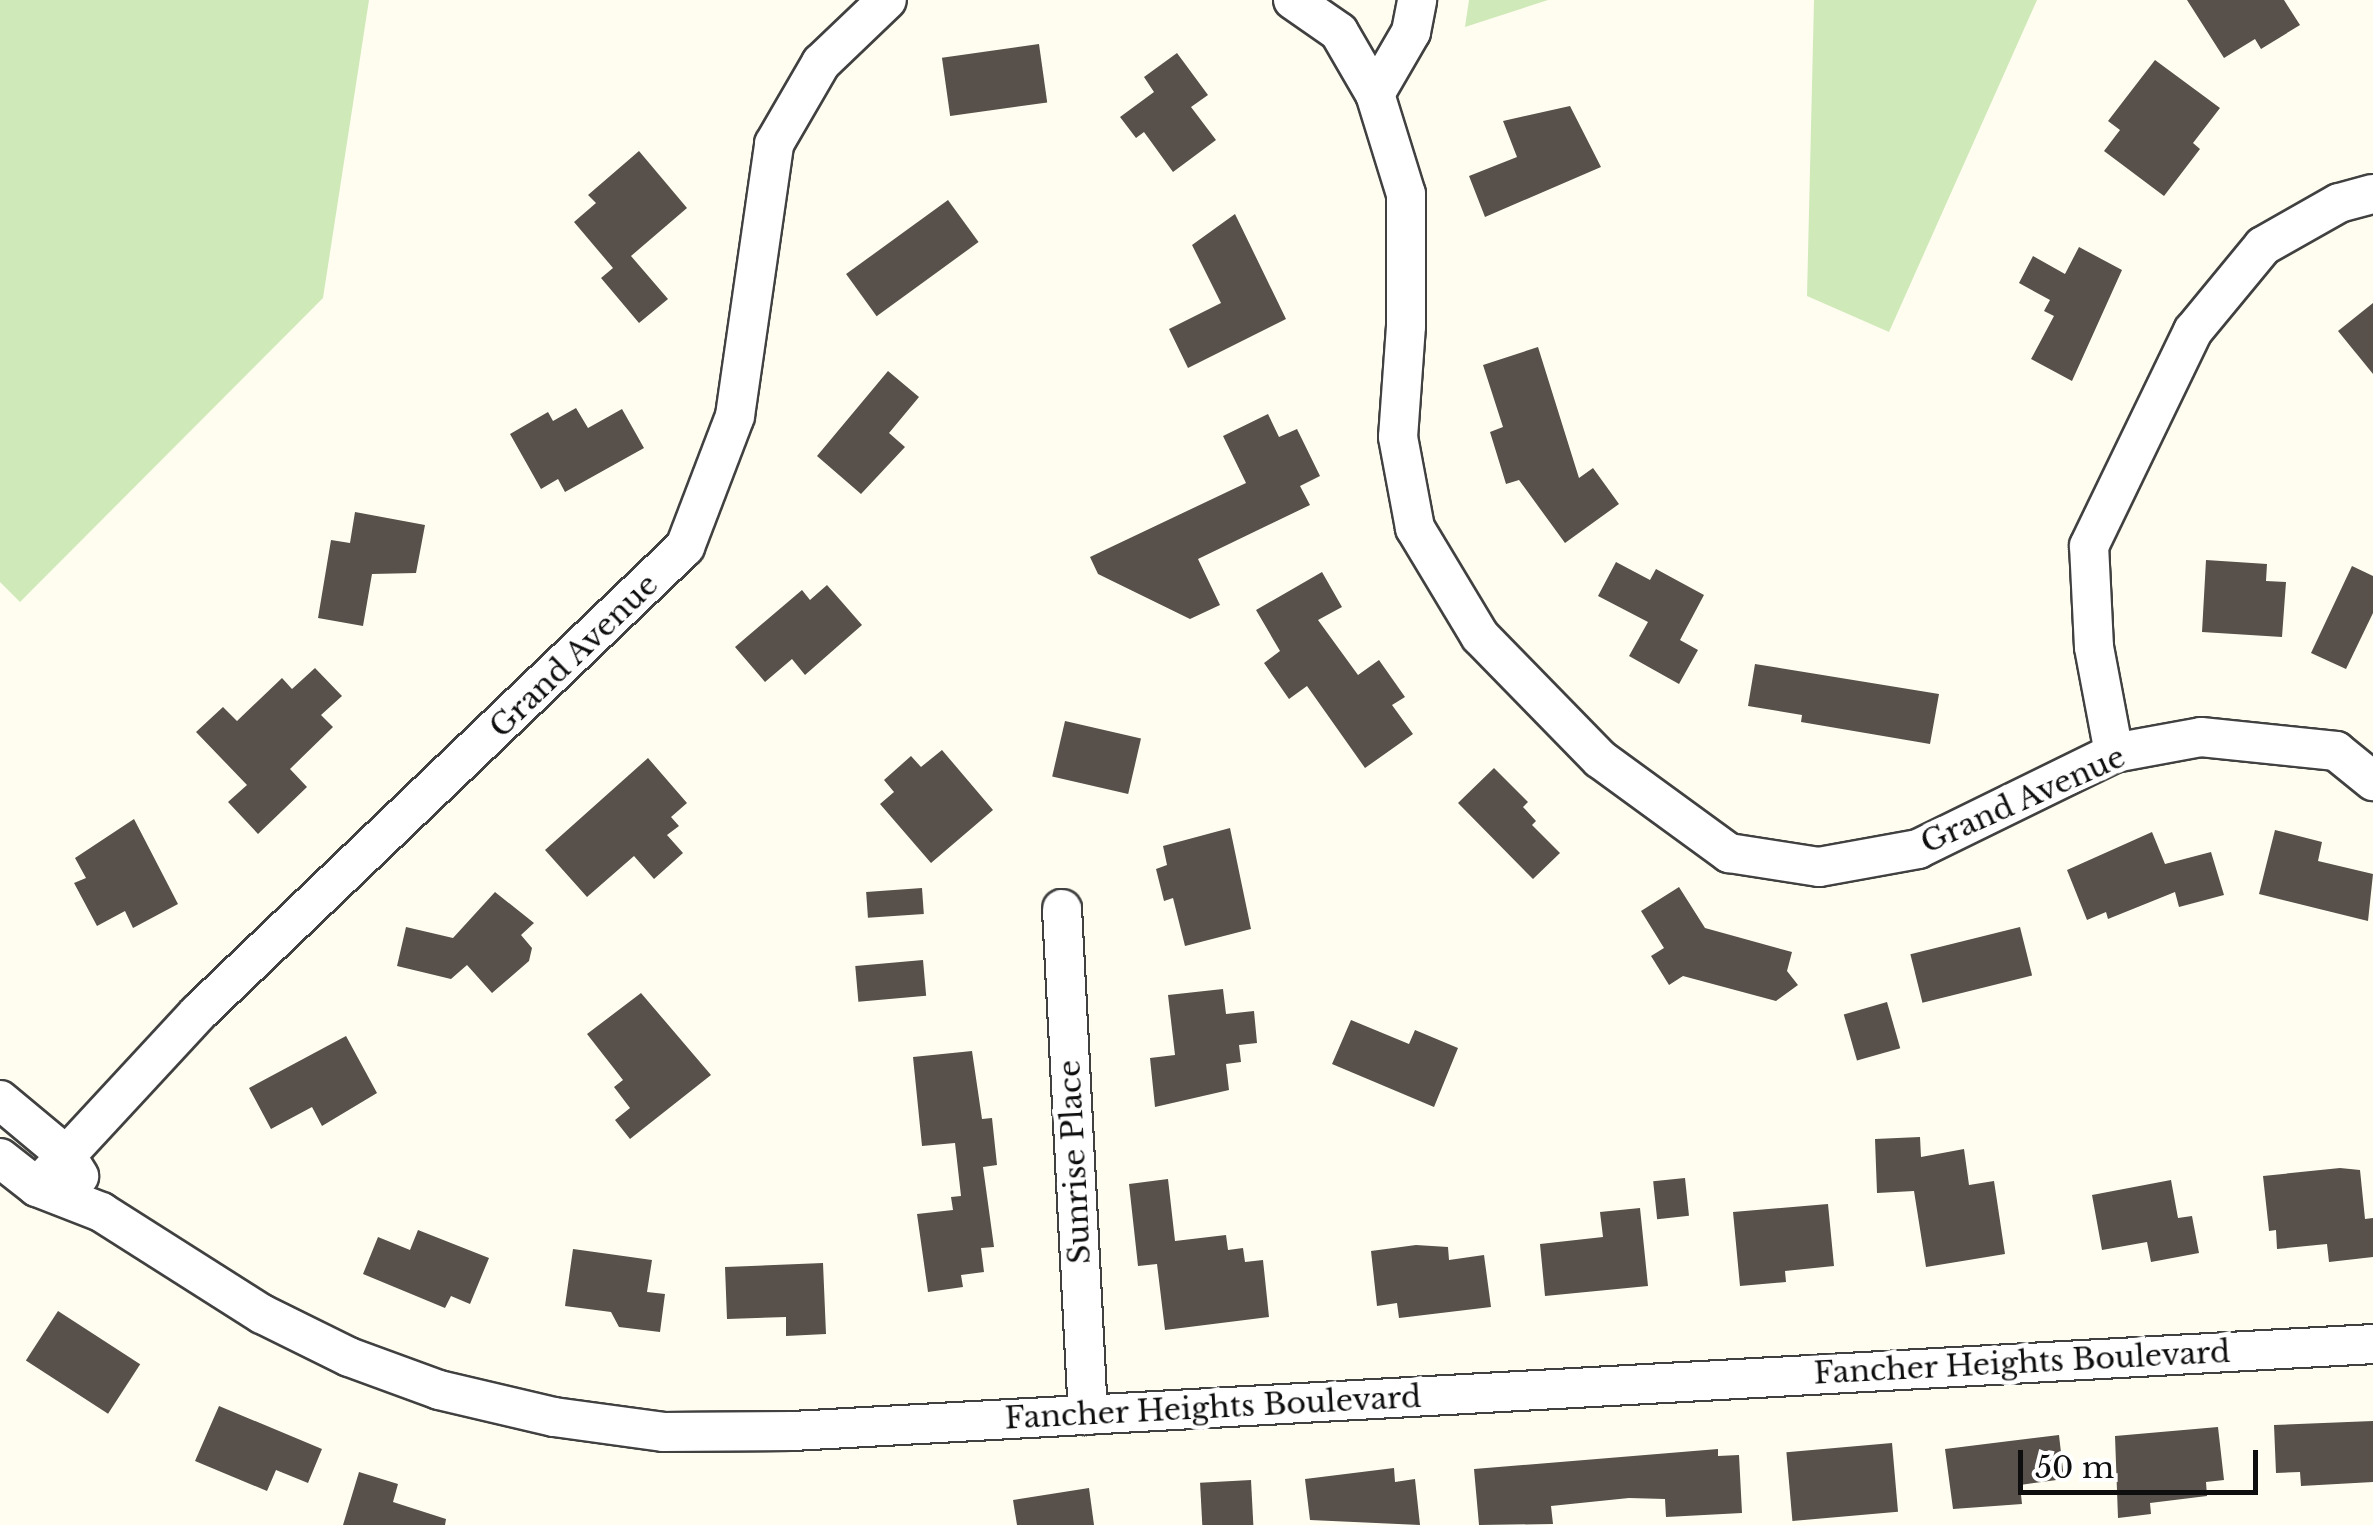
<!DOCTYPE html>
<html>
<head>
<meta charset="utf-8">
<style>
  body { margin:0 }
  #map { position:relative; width:2373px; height:1525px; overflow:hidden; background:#fffdf0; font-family:"Libre Baskerville",serif }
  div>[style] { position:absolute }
  .green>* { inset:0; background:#d0e9b9 }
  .building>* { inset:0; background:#57504b; transform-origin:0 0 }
  .roads { filter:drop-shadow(2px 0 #414141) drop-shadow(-2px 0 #414141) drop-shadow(0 2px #414141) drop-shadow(0 -2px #414141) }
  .minor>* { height:38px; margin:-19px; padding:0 19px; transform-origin:19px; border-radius:19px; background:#fff }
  span { translate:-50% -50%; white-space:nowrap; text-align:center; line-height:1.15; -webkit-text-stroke:10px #fff; paint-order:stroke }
  .street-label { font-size:30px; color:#0e0e0e }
  .scale { position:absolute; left:2018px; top:1450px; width:240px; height:45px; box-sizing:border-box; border:5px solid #0e0e0e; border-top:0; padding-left:12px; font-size:30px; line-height:35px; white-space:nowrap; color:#0e0e0e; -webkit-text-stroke:8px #fff; paint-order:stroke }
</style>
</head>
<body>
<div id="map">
  <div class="green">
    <i style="clip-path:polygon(0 0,369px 0,323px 298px,20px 602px,0 582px)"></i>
    <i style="clip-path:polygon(1469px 0,1548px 0,1465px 27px)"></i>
    <i style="clip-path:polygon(1814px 0,2037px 0,1889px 332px,1807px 296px)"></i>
  </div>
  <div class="building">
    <i style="clip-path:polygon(2187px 0,2284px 0,2300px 25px,2261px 49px,2255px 39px,2224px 58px)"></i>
    <i style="left:1039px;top:44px;width:59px;height:98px;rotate:82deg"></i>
    <i style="clip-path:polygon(1177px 53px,1208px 95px,1191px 107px,1216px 140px,1173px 172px,1144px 132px,1136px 138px,1120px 117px,1154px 92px,1144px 77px)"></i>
    <i style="clip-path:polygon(2155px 60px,2220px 108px,2193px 143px,2200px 149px,2164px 196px,2104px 151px,2120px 130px,2108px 121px)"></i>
    <i style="clip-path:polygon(1570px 106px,1601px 167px,1485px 217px,1469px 176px,1517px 157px,1503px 121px)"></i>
    <i style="clip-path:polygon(639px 151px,687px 208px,631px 256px,668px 299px,639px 323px,601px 278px,613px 268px,574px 222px,596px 203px,588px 195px)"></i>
    <i style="left:948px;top:200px;width:52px;height:126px;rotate:54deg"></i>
    <i style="clip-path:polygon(1235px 214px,1286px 319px,1188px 368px,1169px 329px,1221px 303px,1192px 245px)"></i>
    <i style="clip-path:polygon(2079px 247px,2122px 270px,2072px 381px,2031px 359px,2054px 316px,2044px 311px,2050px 300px,2019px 283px,2033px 256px,2065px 274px)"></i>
    <i style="clip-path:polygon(2373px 303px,2373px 374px,2338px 331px)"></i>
    <i style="clip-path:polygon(1538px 347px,1579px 478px,1593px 468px,1619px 504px,1565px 543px,1519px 480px,1506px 484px,1490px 432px,1503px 427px,1483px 365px)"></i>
    <i style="clip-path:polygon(888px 371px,919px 397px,889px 433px,905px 447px,861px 494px,817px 456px)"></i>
    <i style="clip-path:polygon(576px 408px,588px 428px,622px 409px,644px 448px,565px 492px,558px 479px,541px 489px,510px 434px,548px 412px,553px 421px)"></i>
    <i style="clip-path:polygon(1268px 414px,1279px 437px,1297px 429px,1320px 476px,1300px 486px,1310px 505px,1198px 559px,1220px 605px,1190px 619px,1098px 574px,1090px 557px,1246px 483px,1223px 436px)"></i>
    <i style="clip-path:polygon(355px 512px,425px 525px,416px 573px,372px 574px,363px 626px,318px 618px,331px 540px,350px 543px)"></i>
    <i style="clip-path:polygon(2206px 560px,2267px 564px,2266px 581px,2286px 582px,2282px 637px,2202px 632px)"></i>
    <i style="clip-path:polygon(1616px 562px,1650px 580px,1656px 569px,1704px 595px,1680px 640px,1698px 650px,1679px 684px,1629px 656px,1648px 622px,1598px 596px)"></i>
    <i style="clip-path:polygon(2352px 566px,2373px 576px,2373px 613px,2346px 669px,2311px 653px)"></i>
    <i style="clip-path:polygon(1322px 572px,1342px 607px,1318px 620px,1358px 675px,1379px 660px,1405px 697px,1392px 705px,1413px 734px,1365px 768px,1307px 686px,1289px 699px,1264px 663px,1280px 651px,1256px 610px)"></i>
    <i style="clip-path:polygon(827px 585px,862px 625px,805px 675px,792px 659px,765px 682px,735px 647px,802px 590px,810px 600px)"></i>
    <i style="clip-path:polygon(1755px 664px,1939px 694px,1930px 744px,1801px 722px,1802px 715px,1748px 706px)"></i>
    <i style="clip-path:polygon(315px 668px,342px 696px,321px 715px,333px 727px,290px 769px,307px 787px,258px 834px,228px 802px,247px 785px,196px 732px,223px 707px,237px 721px,282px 678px,292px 689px)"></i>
    <i style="left:1065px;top:721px;width:78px;height:57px;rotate:13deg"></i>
    <i style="clip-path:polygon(942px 750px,993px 810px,931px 863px,880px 804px,894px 792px,884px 780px,911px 756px,921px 767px)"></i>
    <i style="clip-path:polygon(648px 758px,687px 803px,671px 817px,679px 826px,667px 835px,683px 853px,654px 879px,634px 856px,587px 897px,545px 850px)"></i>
    <i style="clip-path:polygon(1494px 768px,1528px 802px,1523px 807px,1536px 821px,1532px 825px,1560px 853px,1533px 879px,1458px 803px)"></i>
    <i style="clip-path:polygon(134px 819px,178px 904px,133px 928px,125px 911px,97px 926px,74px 883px,86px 878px,75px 858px)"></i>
    <i style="clip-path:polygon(1230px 828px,1251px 929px,1185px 946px,1173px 898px,1164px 901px,1156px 869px,1167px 865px,1163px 846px)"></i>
    <i style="clip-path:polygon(2275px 830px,2322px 842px,2318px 861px,2373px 874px,2368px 921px,2259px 894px)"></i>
    <i style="clip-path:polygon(2152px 832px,2165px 864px,2211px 852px,2224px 895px,2179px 907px,2175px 892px,2108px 919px,2106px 912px,2087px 920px,2067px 870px)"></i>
    <i style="clip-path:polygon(1679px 887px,1705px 928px,1792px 952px,1787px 971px,1798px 985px,1776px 1001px,1683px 976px,1669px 985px,1651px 956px,1664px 948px,1641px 911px)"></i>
    <i style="left:922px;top:888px;width:26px;height:56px;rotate:86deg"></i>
    <i style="clip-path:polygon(495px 892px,534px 923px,521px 935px,532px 948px,529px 961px,492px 993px,467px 965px,451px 979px,397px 966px,406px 927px,453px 938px)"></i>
    <i style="left:2020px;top:927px;width:50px;height:113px;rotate:76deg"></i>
    <i style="left:923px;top:960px;width:36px;height:68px;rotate:85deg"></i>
    <i style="clip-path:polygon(1223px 989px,1226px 1014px,1254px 1011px,1257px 1043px,1239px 1045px,1241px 1062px,1226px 1064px,1229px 1090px,1155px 1107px,1150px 1058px,1175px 1055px,1168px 995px)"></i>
    <i style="clip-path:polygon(641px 993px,711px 1075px,630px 1139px,615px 1120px,630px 1108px,614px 1087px,623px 1080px,587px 1034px)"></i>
    <i style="left:1887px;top:1002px;width:48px;height:45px;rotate:74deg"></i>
    <i style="clip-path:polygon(1351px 1020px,1409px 1044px,1415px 1030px,1458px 1048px,1434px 1107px,1332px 1064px)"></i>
    <i style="clip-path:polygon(346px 1036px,377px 1093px,322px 1126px,312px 1107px,271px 1129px,249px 1088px)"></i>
    <i style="clip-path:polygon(972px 1051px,982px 1119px,992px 1118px,997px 1165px,983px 1167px,994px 1247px,981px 1248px,984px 1272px,961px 1275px,963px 1287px,928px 1292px,917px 1214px,953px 1210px,951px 1197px,961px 1196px,955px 1143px,922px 1146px,913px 1057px)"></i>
    <i style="clip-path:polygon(1920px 1137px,1921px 1157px,1964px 1149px,1969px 1185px,1994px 1181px,2005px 1254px,1926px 1267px,1914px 1191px,1877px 1193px,1875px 1139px)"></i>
    <i style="clip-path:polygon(2340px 1168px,2360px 1170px,2365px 1219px,2373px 1218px,2373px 1257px,2329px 1262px,2327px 1244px,2277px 1249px,2276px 1230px,2269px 1231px,2263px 1176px)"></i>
    <i style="left:1685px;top:1178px;width:38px;height:32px;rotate:84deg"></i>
    <i style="clip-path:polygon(1168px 1179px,1175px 1241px,1226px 1235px,1228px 1250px,1243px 1248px,1245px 1262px,1263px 1260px,1269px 1317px,1165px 1330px,1157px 1264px,1138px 1266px,1129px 1184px)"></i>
    <i style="clip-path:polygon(2171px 1180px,2178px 1218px,2192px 1216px,2199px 1253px,2151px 1262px,2147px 1242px,2102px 1250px,2092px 1195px)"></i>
    <i style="clip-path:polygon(1828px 1204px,1834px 1266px,1785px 1271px,1786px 1282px,1740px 1286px,1733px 1212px)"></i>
    <i style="clip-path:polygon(1640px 1208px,1648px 1286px,1545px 1296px,1540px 1244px,1603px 1237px,1600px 1212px)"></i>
    <i style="clip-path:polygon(418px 1230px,489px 1258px,470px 1304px,451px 1296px,445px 1308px,363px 1274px,378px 1237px,410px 1250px)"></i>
    <i style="clip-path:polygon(1416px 1245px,1448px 1247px,1449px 1260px,1484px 1255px,1491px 1307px,1399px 1318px,1397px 1303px,1377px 1306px,1371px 1251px)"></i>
    <i style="clip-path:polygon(573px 1249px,652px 1260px,647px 1292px,665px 1294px,660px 1332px,619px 1327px,611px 1312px,565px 1306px)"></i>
    <i style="clip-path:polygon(823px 1263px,826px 1334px,786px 1336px,786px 1317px,727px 1319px,725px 1267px)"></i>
    <i style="left:58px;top:1311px;width:98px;height:59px;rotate:33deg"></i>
    <i style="clip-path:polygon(219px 1406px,322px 1449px,308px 1483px,276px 1470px,267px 1491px,195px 1461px)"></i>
    <i style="clip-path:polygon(2373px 1421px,2373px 1482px,2301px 1486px,2300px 1472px,2276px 1473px,2274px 1425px)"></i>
    <i style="clip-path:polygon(2218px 1427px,2224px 1480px,2206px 1482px,2207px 1496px,2150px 1503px,2151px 1514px,2118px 1518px,2115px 1436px)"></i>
    <i style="clip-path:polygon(2059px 1435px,2064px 1479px,2020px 1485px,2022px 1504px,1953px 1509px,1945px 1449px)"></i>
    <i style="left:1892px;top:1443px;width:69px;height:106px;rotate:85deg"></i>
    <i style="clip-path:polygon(1718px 1449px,1718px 1456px,1739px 1455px,1742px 1513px,1666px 1517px,1665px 1499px,1629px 1498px,1551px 1506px,1553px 1524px,1479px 1525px,1474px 1469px)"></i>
    <i style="clip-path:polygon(1394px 1468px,1395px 1482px,1415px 1479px,1420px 1525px,1310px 1520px,1305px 1479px)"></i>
    <i style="clip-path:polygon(359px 1472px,398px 1484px,393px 1502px,446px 1519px,445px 1525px,343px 1525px)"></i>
    <i style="left:1251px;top:1480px;width:45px;height:51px;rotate:87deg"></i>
    <i style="clip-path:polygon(1089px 1488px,1094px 1525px,1017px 1525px,1013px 1500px)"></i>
  </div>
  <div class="roads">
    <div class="minor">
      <i style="left:1293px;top:0;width:56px;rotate:34.8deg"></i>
      <i style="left:1339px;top:32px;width:72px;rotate:59.9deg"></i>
      <i style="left:1375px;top:94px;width:105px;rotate:72.8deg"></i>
      <i style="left:1406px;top:194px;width:132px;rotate:90deg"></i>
      <i style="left:1406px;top:326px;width:111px;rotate:94.1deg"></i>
      <i style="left:1398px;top:437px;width:93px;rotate:79.4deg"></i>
      <i style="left:1415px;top:528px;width:126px;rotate:59deg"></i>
      <i style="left:1480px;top:636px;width:172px;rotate:45.7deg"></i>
      <i style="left:1600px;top:759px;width:160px;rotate:36.1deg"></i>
      <i style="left:1729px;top:853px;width:91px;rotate:8.8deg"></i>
      <i style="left:1819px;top:867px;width:101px;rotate:-10.3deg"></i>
      <i style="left:1918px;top:849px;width:218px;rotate:-26.1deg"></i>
      <i style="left:2114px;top:753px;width:88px;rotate:-10.4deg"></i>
      <i style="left:2201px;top:737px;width:136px;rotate:5.9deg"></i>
      <i style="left:2336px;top:751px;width:48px;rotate:39deg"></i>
      <i style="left:1375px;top:94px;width:72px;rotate:-59.9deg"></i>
      <i style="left:1411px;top:32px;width:33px;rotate:-79deg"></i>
      <i style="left:2114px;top:753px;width:108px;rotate:-100.7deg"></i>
      <i style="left:2094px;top:647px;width:101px;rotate:-92.8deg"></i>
      <i style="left:2089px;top:546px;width:239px;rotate:-64.2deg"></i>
      <i style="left:2193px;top:331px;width:110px;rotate:-50.5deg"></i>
      <i style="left:2263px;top:246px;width:87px;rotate:-29.5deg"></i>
      <i style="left:2339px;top:203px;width:35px;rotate:-15deg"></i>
      <i style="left:1062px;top:909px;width:507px;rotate:87.06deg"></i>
      <i style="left:0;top:1100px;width:86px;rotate:39.8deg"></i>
      <i style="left:66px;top:1155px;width:25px;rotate:58deg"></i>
      <i style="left:0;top:1158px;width:47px;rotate:38.1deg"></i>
      <i style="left:37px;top:1187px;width:69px;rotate:21.3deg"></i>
      <i style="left:101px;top:1212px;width:191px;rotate:32.4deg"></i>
      <i style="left:262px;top:1314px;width:97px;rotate:26.3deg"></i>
      <i style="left:349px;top:1357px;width:96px;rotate:20.1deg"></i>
      <i style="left:439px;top:1390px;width:118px;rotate:13.2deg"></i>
      <i style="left:554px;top:1417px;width:110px;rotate:7.8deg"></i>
      <i style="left:663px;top:1432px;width:130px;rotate:-0.4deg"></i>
      <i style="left:793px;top:1431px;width:1582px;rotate:-3.15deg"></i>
      <i style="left:37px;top:1187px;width:237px;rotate:-47.2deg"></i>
      <i style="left:198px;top:1013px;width:674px;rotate:-43.74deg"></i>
      <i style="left:685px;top:547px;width:140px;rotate:-69.1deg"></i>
      <i style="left:735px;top:416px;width:275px;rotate:-81.8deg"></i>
      <i style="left:774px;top:144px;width:94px;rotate:-59.9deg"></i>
      <i style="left:821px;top:63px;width:91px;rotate:-43.7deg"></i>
    </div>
  </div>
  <div class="street-label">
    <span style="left:574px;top:656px;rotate:-44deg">Grand Avenue</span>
    <span style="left:2023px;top:800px;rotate:-24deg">Grand Avenue</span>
    <span style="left:1075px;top:1162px;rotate:-93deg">Sunrise Place</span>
    <span style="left:2022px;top:1363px;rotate:-3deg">Fancher Heights Boulevard</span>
    <span style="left:1213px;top:1408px;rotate:-3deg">Fancher Heights Boulevard</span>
  </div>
  <div class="scale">50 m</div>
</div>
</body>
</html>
